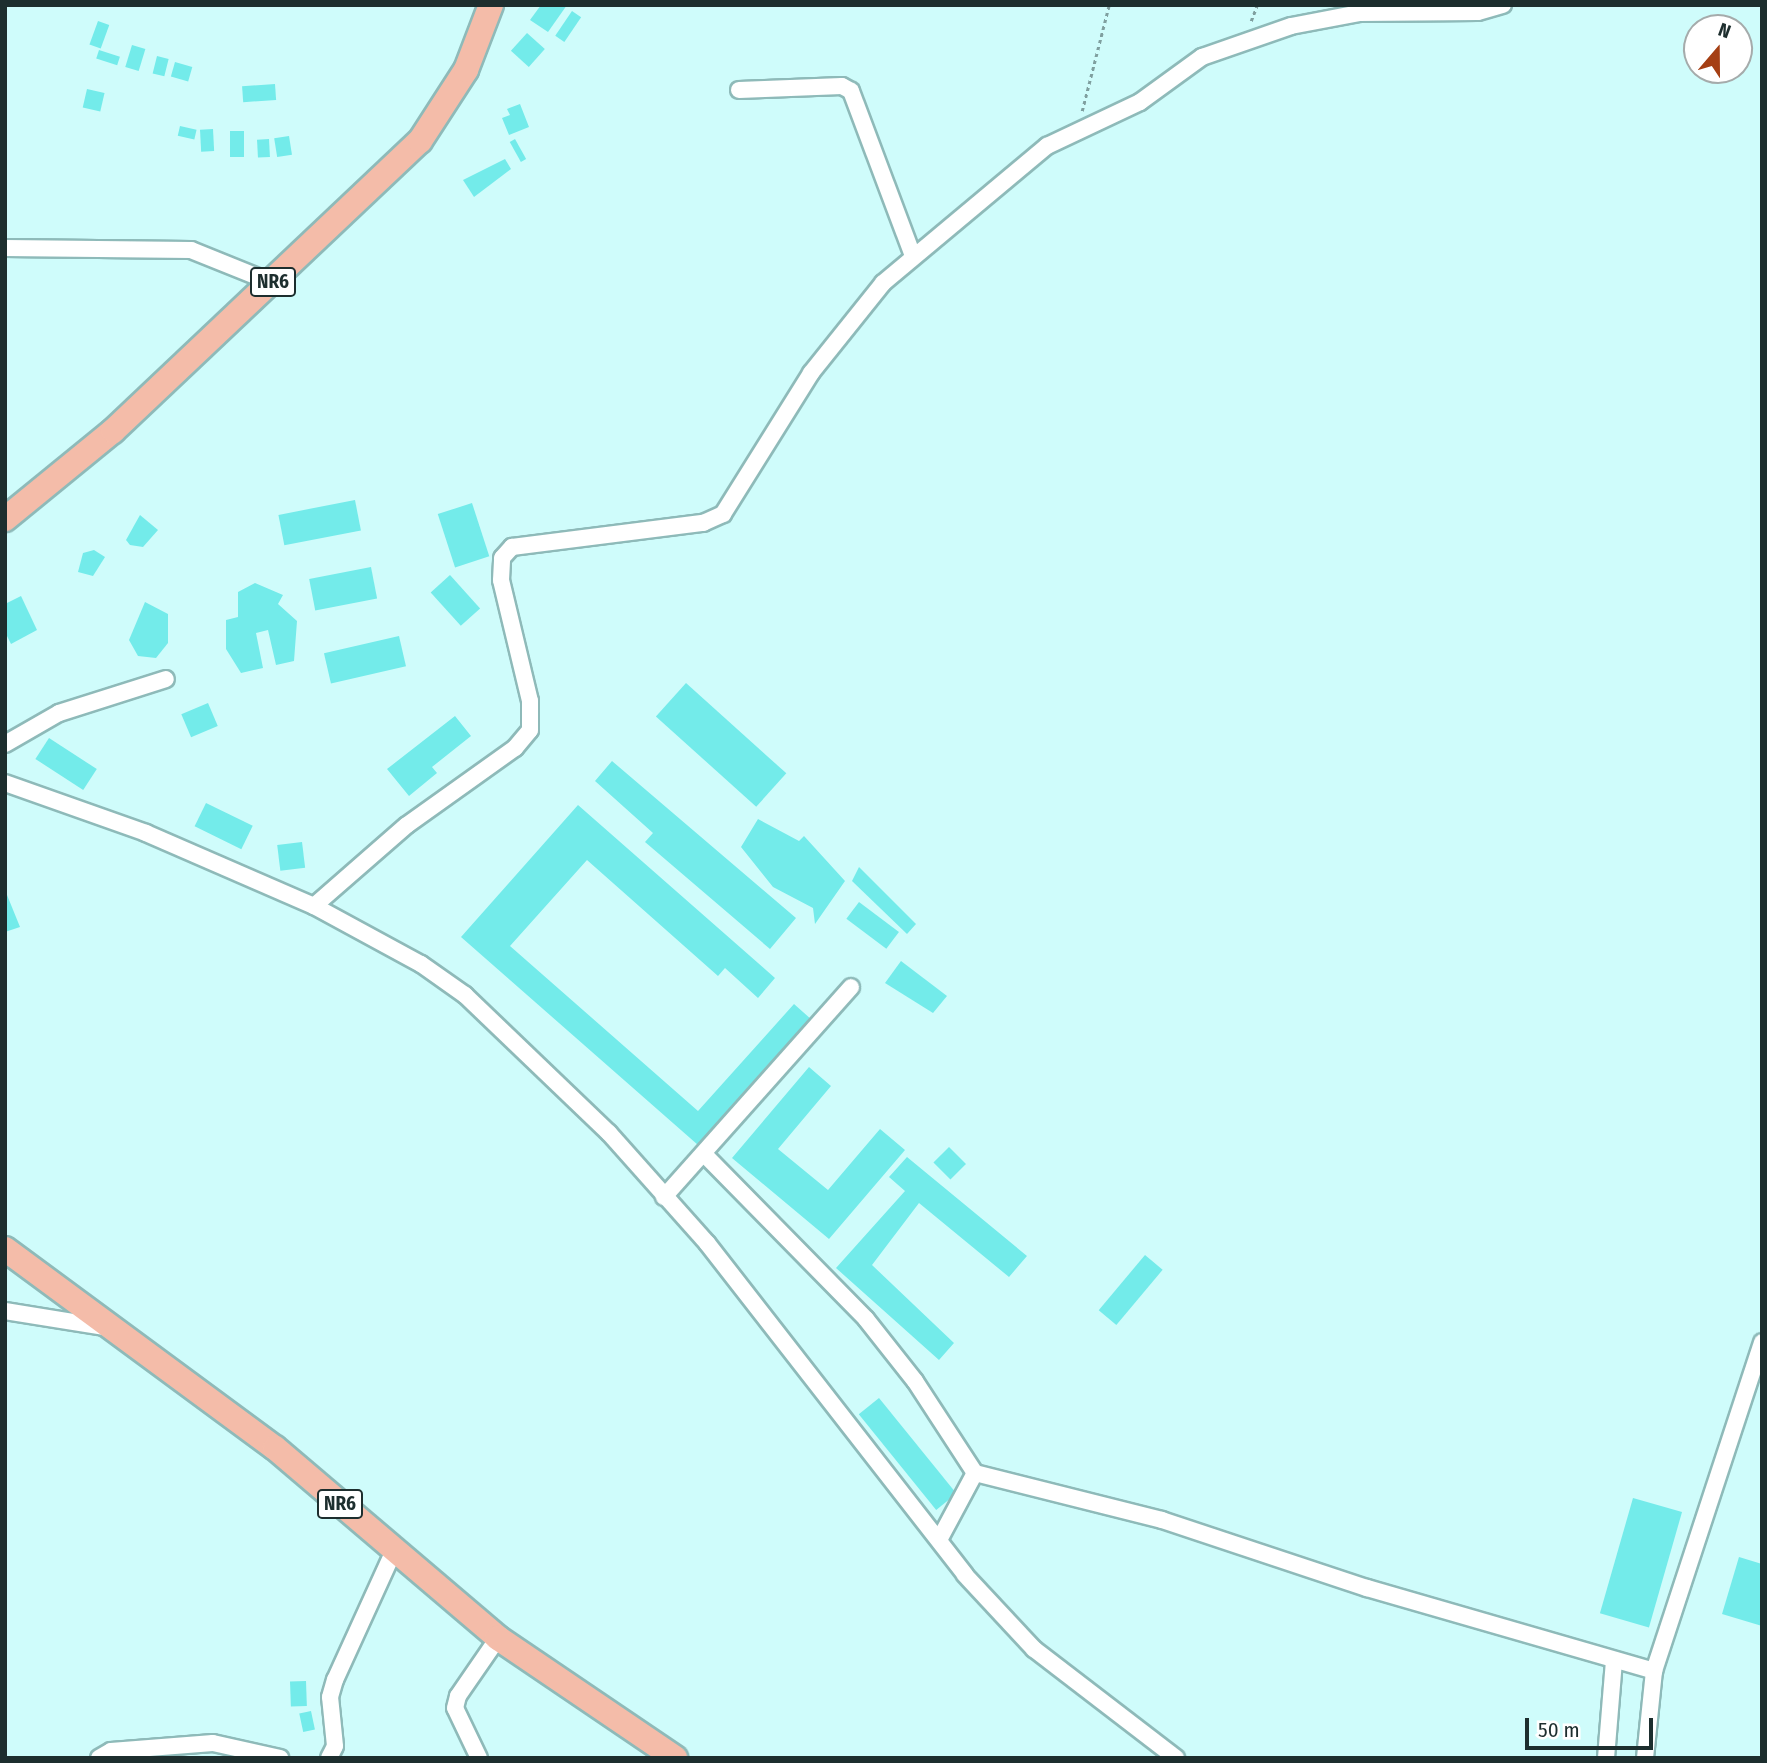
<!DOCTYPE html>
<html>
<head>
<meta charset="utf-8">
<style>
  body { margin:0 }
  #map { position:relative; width:1767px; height:1763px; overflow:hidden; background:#cffcfb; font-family:"Fira Sans Condensed",sans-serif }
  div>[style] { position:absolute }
  .building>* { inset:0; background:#73ebea; transform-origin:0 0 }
  .path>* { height:2.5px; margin-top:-1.25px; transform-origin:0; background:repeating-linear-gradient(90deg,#7f9f9f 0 3.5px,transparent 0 7px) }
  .roads { filter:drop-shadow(2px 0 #8ebab9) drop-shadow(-2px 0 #8ebab9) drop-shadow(0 2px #8ebab9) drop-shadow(0 -2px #8ebab9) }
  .street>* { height:16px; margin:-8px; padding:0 8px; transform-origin:8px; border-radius:8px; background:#fff }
  .primary>* { height:24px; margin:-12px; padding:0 12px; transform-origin:12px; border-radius:12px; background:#f4bca9 }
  span { translate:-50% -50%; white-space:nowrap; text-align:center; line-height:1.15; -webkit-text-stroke:6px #fff; paint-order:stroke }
  .shield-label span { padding:2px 5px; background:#fff; border:2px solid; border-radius:5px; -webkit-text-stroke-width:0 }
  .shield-label { font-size:19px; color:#1d2e2e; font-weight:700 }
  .frame { position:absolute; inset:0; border:7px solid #1d2e2e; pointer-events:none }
  .north { position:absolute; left:1683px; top:14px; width:70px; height:70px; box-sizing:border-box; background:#fff; border:2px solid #a5abab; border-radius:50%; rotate:20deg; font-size:19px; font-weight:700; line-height:28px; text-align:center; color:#1d2e2e }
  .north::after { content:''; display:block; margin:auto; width:24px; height:32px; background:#a53f14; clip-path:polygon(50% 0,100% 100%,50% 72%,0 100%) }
  .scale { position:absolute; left:1525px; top:1718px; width:128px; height:32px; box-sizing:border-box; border:4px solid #1d2e2e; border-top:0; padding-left:9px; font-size:21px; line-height:24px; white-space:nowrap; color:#1d2e2e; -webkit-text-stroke:5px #fff; paint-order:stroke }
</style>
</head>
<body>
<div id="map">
  <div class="building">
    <i style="clip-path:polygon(541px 5px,567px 5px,548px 32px,530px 20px)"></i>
    <i style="left:572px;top:11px;width:11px;height:30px;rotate:34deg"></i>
    <i style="left:98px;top:21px;width:12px;height:25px;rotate:20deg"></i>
    <i style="left:527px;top:33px;width:24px;height:24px;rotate:42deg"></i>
    <i style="left:132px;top:45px;width:14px;height:23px;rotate:17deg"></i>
    <i style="left:99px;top:50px;width:22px;height:9px;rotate:18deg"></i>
    <i style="left:157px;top:56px;width:12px;height:18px;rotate:14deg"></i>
    <i style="left:175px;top:62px;width:18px;height:15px;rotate:16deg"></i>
    <i style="left:275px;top:84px;width:16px;height:33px;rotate:86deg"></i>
    <i style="left:87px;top:89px;width:18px;height:19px;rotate:13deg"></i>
    <i style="clip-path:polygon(520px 104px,529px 127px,509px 135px,502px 118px,510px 115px,507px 109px)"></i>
    <i style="left:180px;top:126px;width:17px;height:10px;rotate:13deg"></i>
    <i style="left:213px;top:129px;width:22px;height:13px;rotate:87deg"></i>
    <i style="left:230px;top:131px;width:14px;height:26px"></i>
    <i style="left:289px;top:136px;width:19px;height:15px;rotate:81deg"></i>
    <i style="left:269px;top:139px;width:18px;height:12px;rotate:87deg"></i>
    <i style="left:515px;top:139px;width:23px;height:6px;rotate:61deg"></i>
    <i style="clip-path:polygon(505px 159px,511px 169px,474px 197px,463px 180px)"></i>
    <i style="left:355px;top:500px;width:31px;height:78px;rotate:79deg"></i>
    <i style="left:472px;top:503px;width:56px;height:36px;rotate:72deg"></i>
    <i style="clip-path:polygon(140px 515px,158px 530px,143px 547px,130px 545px,126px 540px)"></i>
    <i style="clip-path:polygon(94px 550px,105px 557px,93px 576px,78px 572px,83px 553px)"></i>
    <i style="left:371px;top:567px;width:32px;height:63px;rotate:79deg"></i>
    <i style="left:450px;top:575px;width:45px;height:26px;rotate:48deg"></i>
    <i style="clip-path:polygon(255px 583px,283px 595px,278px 604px,297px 621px,294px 661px,276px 665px,268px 630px,256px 633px,263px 668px,241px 673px,226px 649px,226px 620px,238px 617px,238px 592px)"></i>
    <i style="clip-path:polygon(21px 596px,37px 630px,11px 644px,5px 632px,5px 604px)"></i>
    <i style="clip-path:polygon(145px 602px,168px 614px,168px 643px,156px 658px,138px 656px,129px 640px)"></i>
    <i style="left:399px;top:636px;width:31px;height:77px;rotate:77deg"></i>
    <i style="left:686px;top:683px;width:135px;height:45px;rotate:42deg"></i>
    <i style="left:208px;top:703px;width:25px;height:29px;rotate:67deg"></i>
    <i style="clip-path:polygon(455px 716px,471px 736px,432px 767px,437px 773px,409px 796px,387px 769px)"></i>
    <i style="left:49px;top:738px;width:57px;height:25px;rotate:33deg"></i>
    <i style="clip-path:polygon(612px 761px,796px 918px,770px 949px,645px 842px,653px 833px,595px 781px)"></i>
    <i style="left:206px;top:803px;width:52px;height:26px;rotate:26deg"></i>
    <i style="clip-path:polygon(578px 805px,775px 978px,758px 998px,725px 968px,718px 976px,587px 860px,510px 946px,698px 1111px,794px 1004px,812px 1020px,809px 1033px,698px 1145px,461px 937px)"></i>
    <i style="clip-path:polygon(758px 819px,799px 841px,804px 836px,845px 881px,815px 924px,813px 908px,773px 887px,741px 847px)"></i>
    <i style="left:302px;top:842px;width:26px;height:25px;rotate:83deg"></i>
    <i style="clip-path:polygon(859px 867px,916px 924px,907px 934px,852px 881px)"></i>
    <i style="clip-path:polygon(5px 890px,20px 927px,5px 932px)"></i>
    <i style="left:859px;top:902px;width:50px;height:21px;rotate:37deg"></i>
    <i style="clip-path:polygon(901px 961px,947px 996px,933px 1013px,885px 983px)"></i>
    <i style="clip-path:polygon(809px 1067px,831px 1086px,778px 1149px,828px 1190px,880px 1129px,905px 1150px,829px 1239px,732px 1158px)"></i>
    <i style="left:949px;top:1147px;width:24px;height:22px;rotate:45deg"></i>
    <i style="clip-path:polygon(907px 1157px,1027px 1256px,1009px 1277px,919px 1203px,872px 1265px,954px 1343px,939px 1360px,836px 1268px,905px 1191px,889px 1177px)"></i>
    <i style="left:1145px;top:1255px;width:23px;height:72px;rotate:40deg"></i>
    <i style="left:879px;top:1398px;width:123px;height:26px;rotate:51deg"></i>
    <i style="left:1633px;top:1498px;width:51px;height:120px;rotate:16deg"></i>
    <i style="clip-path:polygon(1739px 1557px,1762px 1564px,1762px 1626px,1722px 1614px)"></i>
    <i style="left:306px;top:1681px;width:25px;height:16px;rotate:88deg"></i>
    <i style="left:311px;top:1711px;width:19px;height:12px;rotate:78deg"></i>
  </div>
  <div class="path">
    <i style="left:1251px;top:21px;width:17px;rotate:-69deg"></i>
    <i style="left:1082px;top:111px;width:109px;rotate:-75.7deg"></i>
  </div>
  <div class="roads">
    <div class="street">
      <i style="left:739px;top:90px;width:103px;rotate:-2.2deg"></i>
      <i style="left:842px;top:86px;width:10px;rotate:29deg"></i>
      <i style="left:851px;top:91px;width:176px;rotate:69.4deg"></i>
      <i style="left:5px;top:248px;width:186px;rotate:0.6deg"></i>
      <i style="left:191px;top:250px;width:88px;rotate:21.9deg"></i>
      <i style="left:5px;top:744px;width:62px;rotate:-29.9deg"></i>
      <i style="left:59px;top:713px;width:112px;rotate:-17.6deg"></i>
      <i style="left:5px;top:783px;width:150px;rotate:19.5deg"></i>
      <i style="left:146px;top:833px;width:183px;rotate:23.5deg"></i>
      <i style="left:314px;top:906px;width:122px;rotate:28.5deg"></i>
      <i style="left:421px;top:964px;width:54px;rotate:35.2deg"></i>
      <i style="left:465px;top:995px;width:199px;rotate:43.8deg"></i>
      <i style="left:609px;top:1133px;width:147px;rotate:48.3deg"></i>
      <i style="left:707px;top:1243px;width:420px;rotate:52.1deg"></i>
      <i style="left:965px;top:1575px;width:101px;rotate:47deg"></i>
      <i style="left:1034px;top:1649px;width:179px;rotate:37.5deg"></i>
      <i style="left:314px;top:906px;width:123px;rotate:-41.1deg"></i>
      <i style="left:407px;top:825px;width:133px;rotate:-35.5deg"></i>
      <i style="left:515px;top:748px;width:23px;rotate:-50deg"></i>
      <i style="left:530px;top:730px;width:29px;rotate:-90deg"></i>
      <i style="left:530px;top:701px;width:124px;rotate:-103.5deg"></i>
      <i style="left:501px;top:580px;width:22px;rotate:-87deg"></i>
      <i style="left:502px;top:558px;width:15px;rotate:-48deg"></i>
      <i style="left:512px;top:547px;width:193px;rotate:-7.2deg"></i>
      <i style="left:703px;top:523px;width:22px;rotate:-24deg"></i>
      <i style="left:723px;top:514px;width:166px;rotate:-58deg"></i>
      <i style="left:811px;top:373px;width:115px;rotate:-51.3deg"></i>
      <i style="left:883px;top:283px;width:214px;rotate:-39.9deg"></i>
      <i style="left:1047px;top:146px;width:103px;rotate:-25.3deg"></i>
      <i style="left:1140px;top:102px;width:77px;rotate:-36deg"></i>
      <i style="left:1202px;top:57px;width:94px;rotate:-19.2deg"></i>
      <i style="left:1291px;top:26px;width:69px;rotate:-10.8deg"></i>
      <i style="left:1359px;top:13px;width:119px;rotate:-0.5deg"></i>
      <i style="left:1478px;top:12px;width:26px;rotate:-16deg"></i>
      <i style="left:704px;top:1154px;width:231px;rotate:45.5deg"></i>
      <i style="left:866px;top:1319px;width:79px;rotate:51.7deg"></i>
      <i style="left:915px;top:1381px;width:110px;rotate:56.9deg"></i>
      <i style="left:975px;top:1473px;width:193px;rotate:14.1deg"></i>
      <i style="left:1162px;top:1520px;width:216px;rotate:18.4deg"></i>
      <i style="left:1367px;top:1588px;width:299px;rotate:16.1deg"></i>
      <i style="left:664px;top:1197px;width:281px;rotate:-48.3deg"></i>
      <i style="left:5px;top:1311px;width:106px;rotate:9.2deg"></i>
      <i style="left:939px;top:1540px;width:76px;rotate:-61.8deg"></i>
      <i style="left:99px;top:1758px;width:14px;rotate:-30deg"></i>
      <i style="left:111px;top:1751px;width:102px;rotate:-4.5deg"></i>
      <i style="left:213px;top:1743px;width:69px;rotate:12.6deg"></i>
      <i style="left:329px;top:1758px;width:13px;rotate:-63deg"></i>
      <i style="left:335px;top:1746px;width:49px;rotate:-95.8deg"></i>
      <i style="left:330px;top:1697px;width:18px;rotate:-74deg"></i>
      <i style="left:335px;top:1680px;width:140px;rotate:-65.5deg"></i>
      <i style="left:479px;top:1758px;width:55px;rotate:-115.6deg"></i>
      <i style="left:455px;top:1708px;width:12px;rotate:-76deg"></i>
      <i style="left:458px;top:1696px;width:70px;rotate:-55.4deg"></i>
      <i style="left:1606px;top:1758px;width:97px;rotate:-85.3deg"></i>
      <i style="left:1645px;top:1758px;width:87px;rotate:-84.1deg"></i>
      <i style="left:1654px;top:1671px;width:346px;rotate:-71.8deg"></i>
    </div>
    <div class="primary">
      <i style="left:5px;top:519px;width:139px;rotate:-39.2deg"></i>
      <i style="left:113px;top:431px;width:422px;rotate:-43.4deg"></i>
      <i style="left:420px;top:141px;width:85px;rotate:-57.1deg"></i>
      <i style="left:466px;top:70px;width:70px;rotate:-69deg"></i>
      <i style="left:5px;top:1249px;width:335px;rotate:36.4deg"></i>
      <i style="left:275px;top:1448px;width:293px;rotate:40.4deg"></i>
      <i style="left:498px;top:1638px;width:214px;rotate:34.1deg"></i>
    </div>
  </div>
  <div class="shield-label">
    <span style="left:273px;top:282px">NR6</span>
    <span style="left:340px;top:1504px">NR6</span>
  </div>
  <div class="frame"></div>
  <div class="north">N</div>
  <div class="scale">50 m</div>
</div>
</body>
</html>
